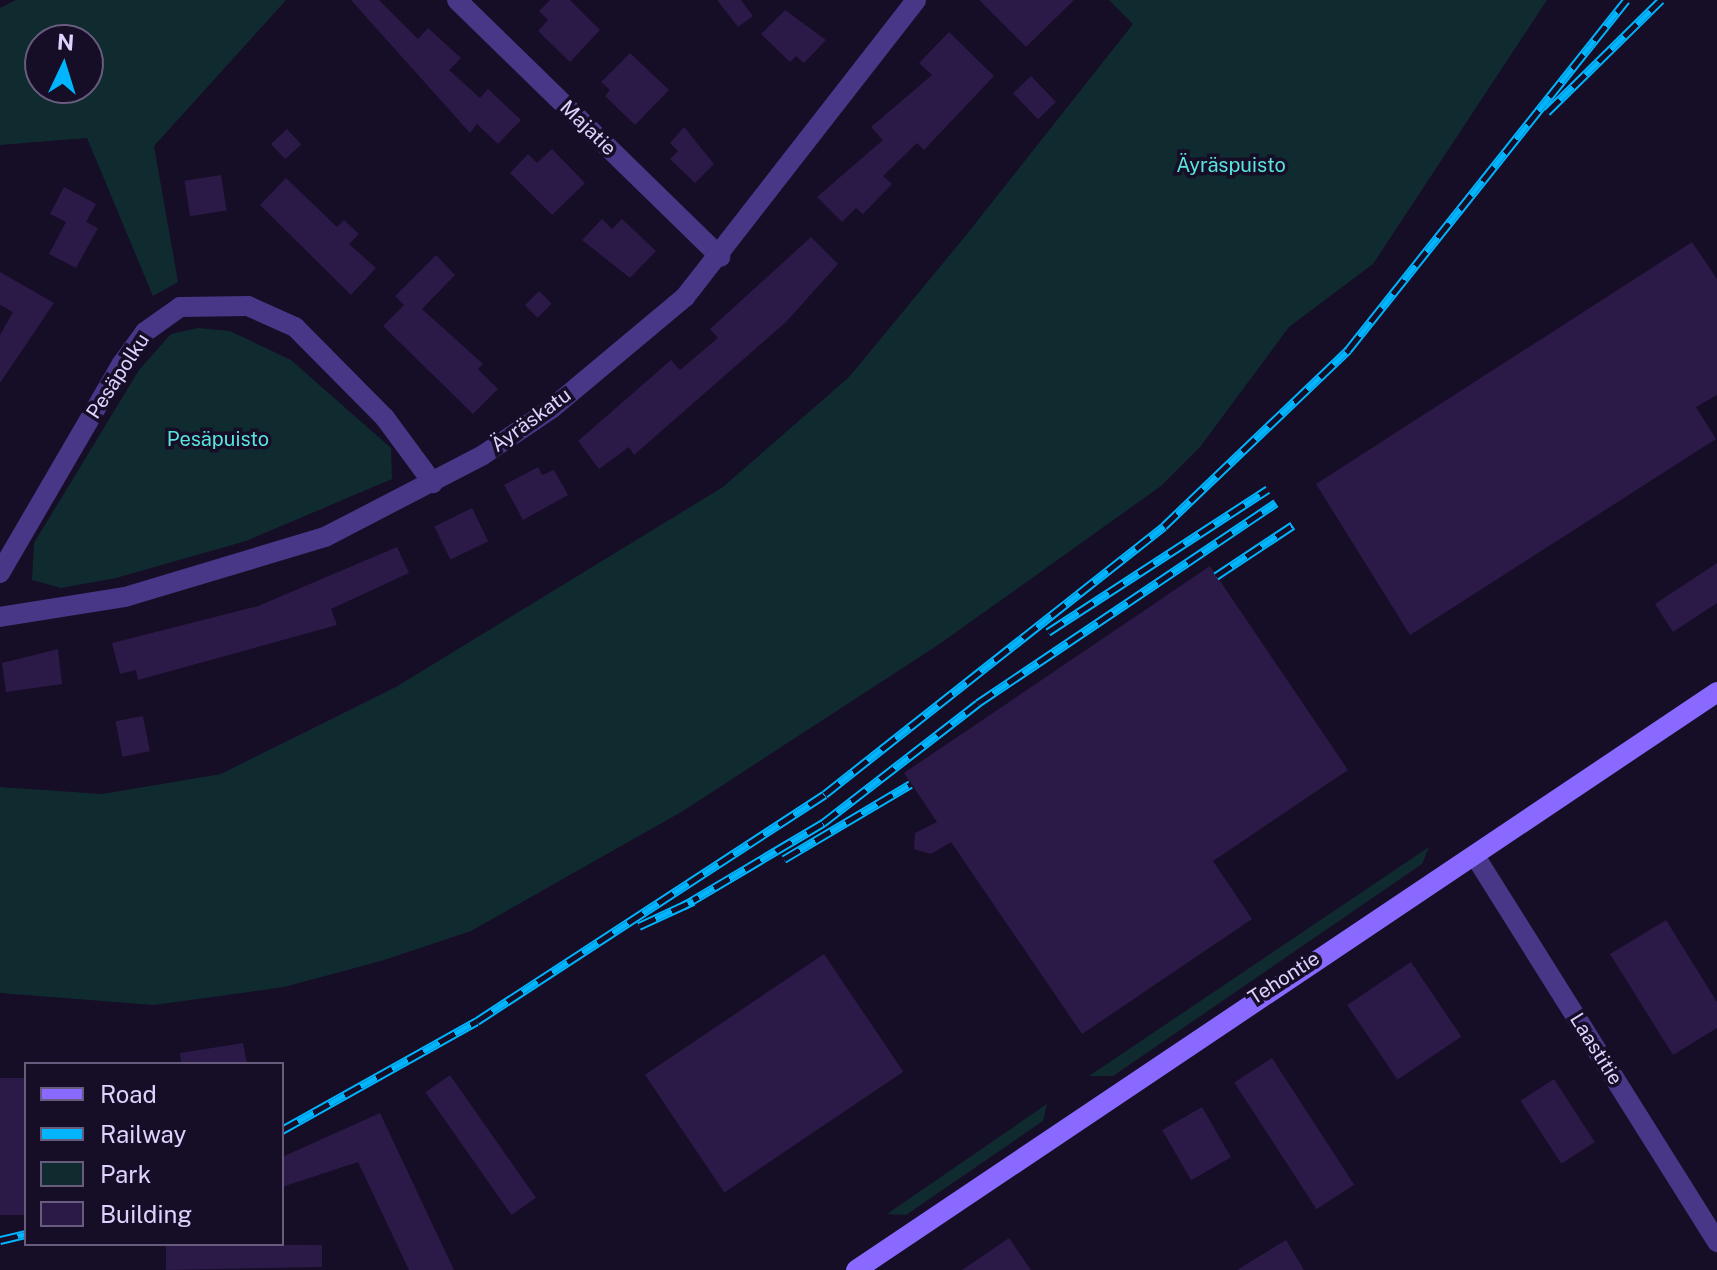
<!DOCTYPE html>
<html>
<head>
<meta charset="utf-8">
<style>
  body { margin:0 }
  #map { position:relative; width:1717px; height:1270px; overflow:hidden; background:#160d26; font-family:"Public Sans",sans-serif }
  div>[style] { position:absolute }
  .green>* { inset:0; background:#102b30 }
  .building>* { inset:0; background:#2b1947; transform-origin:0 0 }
  .street>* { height:20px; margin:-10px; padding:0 10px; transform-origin:10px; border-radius:10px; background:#483687 }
  .secondary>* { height:20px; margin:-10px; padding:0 10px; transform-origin:10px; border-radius:10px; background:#8969ff }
  .rail>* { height:9px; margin-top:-4.5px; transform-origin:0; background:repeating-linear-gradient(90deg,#160d26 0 18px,#00b4fd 0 36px); box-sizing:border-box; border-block:2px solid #00b4fd }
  span { translate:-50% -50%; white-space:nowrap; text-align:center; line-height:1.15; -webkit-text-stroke:7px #160d26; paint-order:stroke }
  .street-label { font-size:20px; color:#e0d2ff }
  .park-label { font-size:20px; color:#58e5dd }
  .legend { position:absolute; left:24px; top:1062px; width:260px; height:184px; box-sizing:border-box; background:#160d26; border:2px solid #675c7d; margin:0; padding:10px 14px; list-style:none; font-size:24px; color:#e0d2ff }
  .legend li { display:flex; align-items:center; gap:16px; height:40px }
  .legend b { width:40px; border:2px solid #675c7d }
  .north { position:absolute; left:24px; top:24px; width:80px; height:80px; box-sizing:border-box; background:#160d26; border:2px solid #675c7d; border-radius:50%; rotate:4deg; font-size:22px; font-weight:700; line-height:32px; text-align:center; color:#e0d2ff }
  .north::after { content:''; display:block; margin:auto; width:28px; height:36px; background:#00b4fd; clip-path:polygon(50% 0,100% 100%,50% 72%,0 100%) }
</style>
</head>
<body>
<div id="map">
  <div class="green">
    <i style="clip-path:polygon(evenodd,16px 0,286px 0,154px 146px,178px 282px,153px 296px,87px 138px,0 145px,0 8px,16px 0,88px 40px,88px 88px,40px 88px,40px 40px,88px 40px)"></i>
    <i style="clip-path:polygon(1109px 0,1547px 0,1373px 264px,1289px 327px,1200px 447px,1161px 486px,938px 645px,683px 811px,471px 931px,381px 961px,284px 987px,154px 1005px,0 993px,0 787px,102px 794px,221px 774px,396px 687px,723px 487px,849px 377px,963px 239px,1133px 24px)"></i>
    <i style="clip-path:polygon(198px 328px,230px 331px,291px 360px,391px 448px,392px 479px,246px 541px,116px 578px,61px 588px,32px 580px,34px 543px,139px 370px,171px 334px)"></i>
    <i style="clip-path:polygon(1429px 847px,1422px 864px,1113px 1076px,1089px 1076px)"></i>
    <i style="clip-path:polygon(1047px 1104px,1043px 1121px,906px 1215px,887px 1214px)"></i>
  </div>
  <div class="building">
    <i style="clip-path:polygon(351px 0,379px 0,418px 39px,428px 28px,461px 58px,449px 70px,480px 98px,488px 89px,521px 120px,498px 144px,477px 124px,470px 133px)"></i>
    <i style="clip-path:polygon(550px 0,570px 0,600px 30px,570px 62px,538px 31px,548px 20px,539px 11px)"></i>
    <i style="clip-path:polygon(717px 0,741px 0,753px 16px,738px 27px)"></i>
    <i style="clip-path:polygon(979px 0,1074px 0,1026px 47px)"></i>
    <i style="clip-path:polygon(785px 10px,826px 40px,804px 63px,796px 56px,790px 62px,761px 34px)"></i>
    <i style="clip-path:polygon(949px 32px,994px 76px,924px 150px,917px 143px,883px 176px,892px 184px,863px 214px,856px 208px,842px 222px,817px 197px,883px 140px,871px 127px,932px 75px,919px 63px)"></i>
    <i style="clip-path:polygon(630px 53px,669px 90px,635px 125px,605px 96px,610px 90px,601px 82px)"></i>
    <i style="left:1031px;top:76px;width:36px;height:25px;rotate:46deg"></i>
    <i style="clip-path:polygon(684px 127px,714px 164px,695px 183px,670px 159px,678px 151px,670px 143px)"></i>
    <i style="left:287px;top:129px;width:21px;height:22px;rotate:47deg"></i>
    <i style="clip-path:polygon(552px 149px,585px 183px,552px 215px,510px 173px,528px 154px,537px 163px)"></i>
    <i style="left:221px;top:175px;width:36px;height:37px;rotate:81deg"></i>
    <i style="clip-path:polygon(286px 178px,337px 227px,344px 220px,359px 234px,349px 244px,376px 268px,351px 295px,260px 205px)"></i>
    <i style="clip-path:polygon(64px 187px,96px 204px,86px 222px,98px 228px,76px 268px,49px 254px,66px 222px,50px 214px)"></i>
    <i style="clip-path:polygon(602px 219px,612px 229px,622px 219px,656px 251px,630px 278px,582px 240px)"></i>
    <i style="clip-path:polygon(811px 237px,838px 264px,787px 321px,634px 455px,629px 447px,599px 469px,578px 441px,671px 360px,680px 370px,718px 338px,710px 329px)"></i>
    <i style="clip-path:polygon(1692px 242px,1717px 279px,1717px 395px,1696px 407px,1716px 439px,1410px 635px,1316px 484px)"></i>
    <i style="clip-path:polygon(436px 255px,455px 275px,422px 309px,483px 364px,478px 369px,498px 389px,473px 414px,383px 326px,404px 305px,395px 296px)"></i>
    <i style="clip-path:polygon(0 272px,54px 303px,0 383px,0 335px,13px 312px,0 305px)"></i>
    <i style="left:539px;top:291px;width:18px;height:20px;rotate:45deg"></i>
    <i style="clip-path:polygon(538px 467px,542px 475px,554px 470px,568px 495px,523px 520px,504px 485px)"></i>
    <i style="left:472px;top:508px;width:37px;height:42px;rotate:64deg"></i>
    <i style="clip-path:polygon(397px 547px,409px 573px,331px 609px,337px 625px,138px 680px,136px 670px,120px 674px,112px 643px,258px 606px)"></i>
    <i style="clip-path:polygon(1717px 563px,1717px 603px,1673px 632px,1655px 604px)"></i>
    <i style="clip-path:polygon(1210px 566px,1348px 770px,1213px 861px,1252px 919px,1082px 1034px,951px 842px,931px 854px,914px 849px,915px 833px,937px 822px,904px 773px)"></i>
    <i style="clip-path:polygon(58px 649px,62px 684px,6px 692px,2px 663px)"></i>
    <i style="left:143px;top:716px;width:36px;height:28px;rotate:79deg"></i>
    <i style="clip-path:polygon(1666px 920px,1717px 1002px,1717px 1028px,1673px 1055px,1610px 954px)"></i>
    <i style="left:824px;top:954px;width:142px;height:216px;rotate:56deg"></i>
    <i style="left:1411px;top:962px;width:90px;height:77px;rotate:56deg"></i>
    <i style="clip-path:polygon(243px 1043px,247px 1064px,181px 1064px,180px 1053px)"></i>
    <i style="left:1272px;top:1058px;width:151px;height:45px;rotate:57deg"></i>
    <i style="left:450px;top:1075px;width:150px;height:30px;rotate:55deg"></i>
    <i style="left:26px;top:1078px;width:137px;height:26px;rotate:90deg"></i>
    <i style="left:1554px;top:1079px;width:75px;height:40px;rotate:57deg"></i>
    <i style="left:1202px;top:1107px;width:58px;height:46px;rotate:60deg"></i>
    <i style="clip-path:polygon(380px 1113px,454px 1270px,409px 1270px,358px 1162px,282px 1187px,282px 1157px)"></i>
    <i style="clip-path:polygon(1009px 1238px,1031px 1270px,962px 1270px)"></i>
    <i style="clip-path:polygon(1286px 1240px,1304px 1270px,1237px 1270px)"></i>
    <i style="clip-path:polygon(166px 1244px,322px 1245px,322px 1267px,166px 1270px)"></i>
  </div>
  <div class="street">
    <i style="left:457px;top:0;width:368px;rotate:44.3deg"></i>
    <i style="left:0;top:573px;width:241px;rotate:-59.8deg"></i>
    <i style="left:121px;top:365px;width:41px;rotate:-54deg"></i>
    <i style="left:145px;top:332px;width:43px;rotate:-35.5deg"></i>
    <i style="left:180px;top:307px;width:68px;rotate:-0.8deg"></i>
    <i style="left:248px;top:306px;width:51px;rotate:24.1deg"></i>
    <i style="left:295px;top:327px;width:128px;rotate:45.3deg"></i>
    <i style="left:385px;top:418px;width:81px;rotate:53.6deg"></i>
    <i style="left:0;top:617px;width:127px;rotate:-9.1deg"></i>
    <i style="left:125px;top:597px;width:209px;rotate:-16.7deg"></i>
    <i style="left:325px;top:537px;width:178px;rotate:-27.4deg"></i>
    <i style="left:483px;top:455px;width:82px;rotate:-34.1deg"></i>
    <i style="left:551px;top:409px;width:175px;rotate:-39.9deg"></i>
    <i style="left:685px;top:297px;width:376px;rotate:-52.1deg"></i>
    <i style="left:1475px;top:856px;width:456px;rotate:57.9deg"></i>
  </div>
  <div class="secondary">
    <i style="left:856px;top:1270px;width:1037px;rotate:-33.87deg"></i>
  </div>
  <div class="rail">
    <i style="left:1547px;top:112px;width:160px;rotate:-44.5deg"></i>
    <i style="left:1216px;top:576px;width:92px;rotate:-33.5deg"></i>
    <i style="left:1048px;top:632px;width:262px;rotate:-33deg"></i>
    <i style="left:784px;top:859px;width:147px;rotate:-30.6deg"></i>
    <i style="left:683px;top:906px;width:163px;rotate:-30.7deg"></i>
    <i style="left:823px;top:823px;width:196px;rotate:-37.7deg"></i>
    <i style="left:978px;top:703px;width:359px;rotate:-33.9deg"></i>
    <i style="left:639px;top:926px;width:60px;rotate:-24.8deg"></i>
    <i style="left:282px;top:1130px;width:223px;rotate:-29.2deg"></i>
    <i style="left:477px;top:1021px;width:415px;rotate:-33.1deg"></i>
    <i style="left:825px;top:794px;width:432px;rotate:-38.3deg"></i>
    <i style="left:1164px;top:526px;width:255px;rotate:-43.7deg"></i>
    <i style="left:1348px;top:350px;width:447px;rotate:-51.5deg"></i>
    <i style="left:0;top:1240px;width:27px;rotate:-13deg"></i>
  </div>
  <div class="street-label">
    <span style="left:588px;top:128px;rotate:44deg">Majatie</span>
    <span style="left:118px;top:376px;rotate:-57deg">Pesäpolku</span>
    <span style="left:531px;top:420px;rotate:-36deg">Äyräskatu</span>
    <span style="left:1284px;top:978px;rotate:-33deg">Tehontie</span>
    <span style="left:1596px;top:1049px;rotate:58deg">Laastitie</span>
  </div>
  <div class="park-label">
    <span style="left:1231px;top:165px">Äyräspuisto</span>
    <span style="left:218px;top:439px">Pesäpuisto</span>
  </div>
  <ul class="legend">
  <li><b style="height:10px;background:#8969ff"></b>Road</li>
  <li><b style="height:10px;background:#00b4fd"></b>Railway</li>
  <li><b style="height:22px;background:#102b30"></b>Park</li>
  <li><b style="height:22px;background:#2b1947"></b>Building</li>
  </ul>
  <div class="north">N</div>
</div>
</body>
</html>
